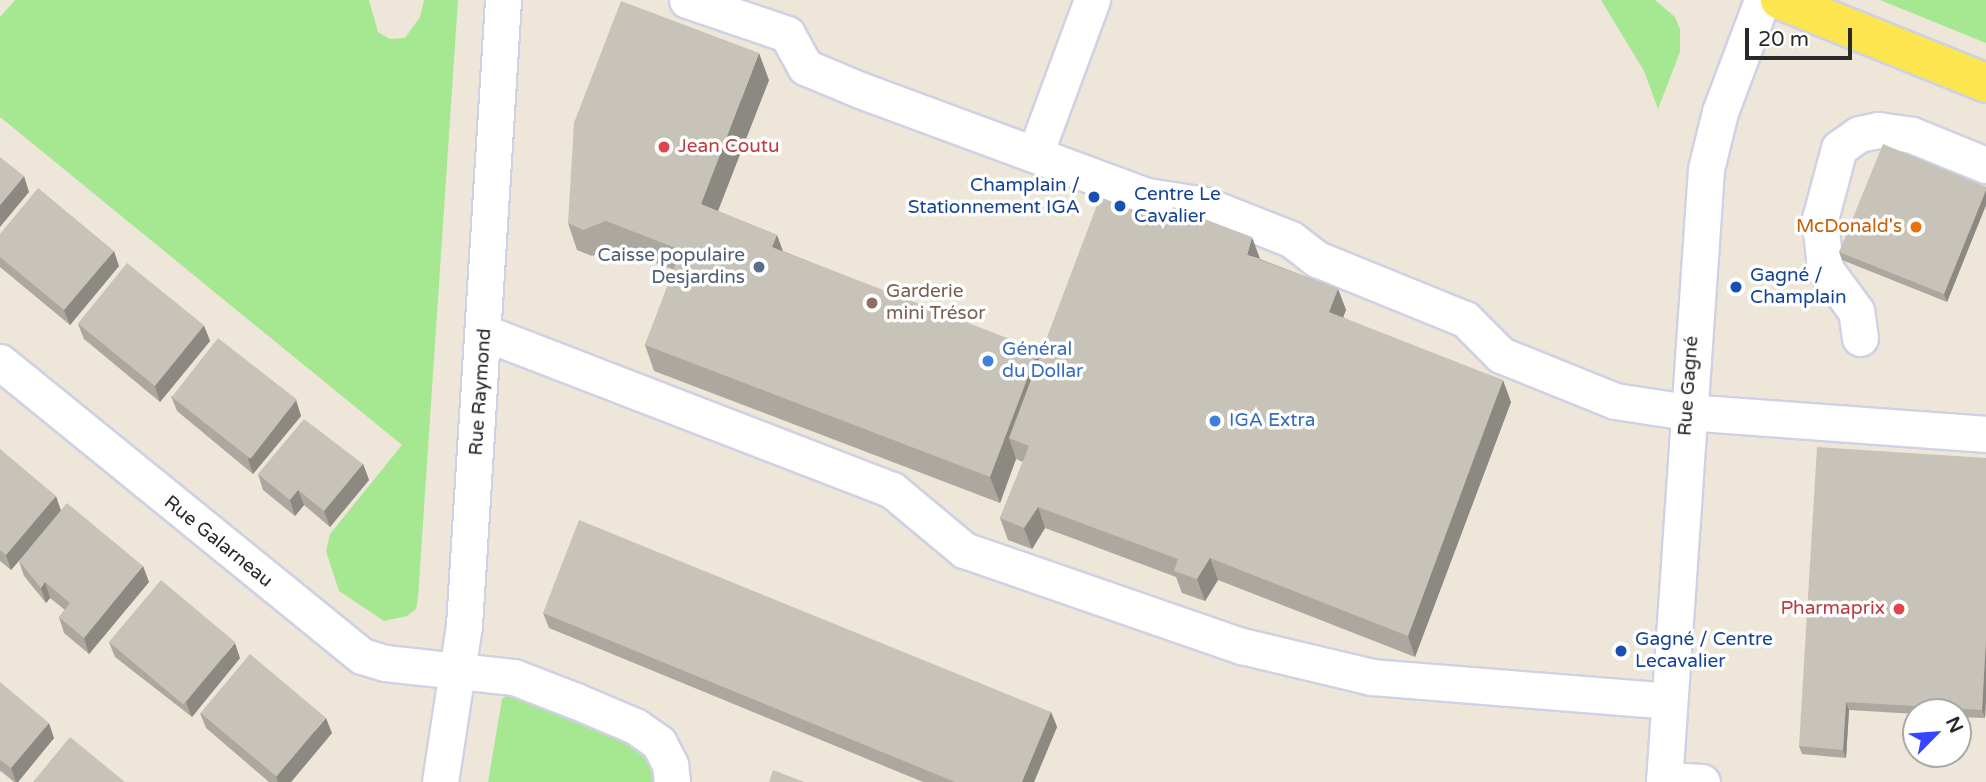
<!DOCTYPE html>
<html>
<head>
<meta charset="utf-8">
<style>
  body { margin:0 }
  #map { position:relative; width:1986px; height:782px; overflow:hidden; background:#ede6d9; font-family:"Varela Round",sans-serif }
  div>[style] { position:absolute }
  .green>* { inset:0; background:#a6e891 }
  .roads { filter:drop-shadow(2px 0 #cfd1e4) drop-shadow(-2px 0 #cfd1e4) drop-shadow(0 2px #cfd1e4) drop-shadow(0 -2px #cfd1e4) }
  .minor>* { height:35px; margin:-17.5px; padding:0 17.5px; transform-origin:17.5px; border-radius:17.5px; background:#fff }
  .major>* { height:38px; margin:-19px; padding:0 19px; transform-origin:19px; border-radius:19px; background:#fce54f }
  .wall>* { inset:0; background:#aca89f }
  .shaded-wall>* { inset:0; background:#8c8882 }
  .building>* { inset:0; background:#c8c3b9; transform-origin:0 0 }
  .dots>* { width:19px; height:19px; translate:-50% -50%; box-sizing:border-box; border:4px solid #fff; border-radius:50% }
  span { translate:-50% -50%; white-space:nowrap; text-align:center; line-height:1.15; -webkit-text-stroke:7px #fff; paint-order:stroke }
  .health-label { font-size:19px; color:#be3a42 }
  .left { translate:0 -50%; text-align:left }
  .right { translate:-100% -50%; text-align:right }
  .transit-label { font-size:19px; color:#164399 }
  .food-label { font-size:19px; color:#c56008 }
  .service-label { font-size:19px; color:#4e5e75 }
  .education-label { font-size:19px; color:#785e54 }
  .shop-label { font-size:19px; color:#366cbe }
  .street-label { font-size:19px; color:#292929 }
  .north { position:absolute; left:1902px; top:698px; width:70px; height:70px; box-sizing:border-box; background:#fff; border:2px solid #a9a9a9; border-radius:50%; rotate:65deg; font-size:19px; font-weight:700; line-height:28px; text-align:center; color:#292929 }
  .north::after { content:''; display:block; margin:auto; width:24px; height:32px; background:#3446ff; clip-path:polygon(50% 0,100% 100%,50% 72%,0 100%) }
  .scale { position:absolute; left:1745px; top:28px; width:107px; height:32px; box-sizing:border-box; border:4px solid #292929; border-top:0; padding-left:9px; font-size:21px; line-height:24px; white-space:nowrap; color:#292929; -webkit-text-stroke:5px #fff; paint-order:stroke }
</style>
</head>
<body>
<div id="map">
  <div class="green">
    <i style="clip-path:polygon(15px 0,369px 0,378px 32px,390px 39px,405px 38px,420px 17px,424px 0,458px 0,418px 598px,416px 609px,407px 616px,384px 621px,339px 591px,326px 551px,330px 534px,402px 445px,0 117px,0 17px)"></i>
    <i style="clip-path:polygon(1601px 0,1655px 0,1675px 17px,1680px 29px,1680px 52px,1658px 109px,1644px 71px)"></i>
    <i style="clip-path:polygon(1880px 0,1986px 0,1986px 43px)"></i>
    <i style="clip-path:polygon(510px 694px,634px 744px,650px 760px,657px 782px,488px 782px,502px 699px)"></i>
  </div>
  <div class="roads">
    <div class="minor">
      <i style="left:687px;top:0;width:106px;rotate:18.8deg"></i>
      <i style="left:787px;top:34px;width:38px;rotate:61deg"></i>
      <i style="left:805px;top:67px;width:60px;rotate:22.7deg"></i>
      <i style="left:860px;top:90px;width:306px;rotate:20.3deg"></i>
      <i style="left:1147px;top:196px;width:59px;rotate:8.8deg"></i>
      <i style="left:1205px;top:205px;width:92px;rotate:21.6deg"></i>
      <i style="left:1291px;top:239px;width:33px;rotate:38deg"></i>
      <i style="left:1317px;top:259px;width:160px;rotate:22.1deg"></i>
      <i style="left:1465px;top:319px;width:51px;rotate:45deg"></i>
      <i style="left:1501px;top:355px;width:123px;rotate:22deg"></i>
      <i style="left:1615px;top:401px;width:73px;rotate:8.7deg"></i>
      <i style="left:1687px;top:412px;width:300px;rotate:4.2deg"></i>
      <i style="left:1035px;top:154px;width:164px;rotate:-69.7deg"></i>
      <i style="left:485px;top:333px;width:436px;rotate:21.1deg"></i>
      <i style="left:892px;top:490px;width:94px;rotate:39.8deg"></i>
      <i style="left:964px;top:550px;width:294px;rotate:19.1deg"></i>
      <i style="left:1242px;top:646px;width:134px;rotate:13.4deg"></i>
      <i style="left:1372px;top:677px;width:298px;rotate:4.6deg"></i>
      <i style="left:1860px;top:338px;width:27px;rotate:-98deg"></i>
      <i style="left:1856px;top:311px;width:52px;rotate:-126.4deg"></i>
      <i style="left:1825px;top:269px;width:50px;rotate:-95.7deg"></i>
      <i style="left:1820px;top:219px;width:73px;rotate:-75deg"></i>
      <i style="left:1839px;top:148px;width:24px;rotate:-35deg"></i>
      <i style="left:1859px;top:134px;width:19px;rotate:-12deg"></i>
      <i style="left:1878px;top:130px;width:34px;rotate:8deg"></i>
      <i style="left:1912px;top:135px;width:80px;rotate:22.1deg"></i>
      <i style="left:0;top:362px;width:466px;rotate:39.1deg"></i>
      <i style="left:362px;top:656px;width:24px;rotate:17deg"></i>
      <i style="left:385px;top:663px;width:130px;rotate:6.2deg"></i>
      <i style="left:514px;top:677px;width:66px;rotate:21.2deg"></i>
      <i style="left:576px;top:701px;width:64px;rotate:23deg"></i>
      <i style="left:635px;top:726px;width:29px;rotate:35deg"></i>
      <i style="left:659px;top:743px;width:25px;rotate:63deg"></i>
      <i style="left:670px;top:765px;width:17px;rotate:83deg"></i>
      <i style="left:1664px;top:780px;width:38px;rotate:3deg"></i>
      <i style="left:440px;top:782px;width:159px;rotate:-81.3deg"></i>
      <i style="left:464px;top:625px;width:626px;rotate:-86.43deg"></i>
      <i style="left:1664px;top:782px;width:614px;rotate:-86.08deg"></i>
      <i style="left:1706px;top:169px;width:59px;rotate:-76.2deg"></i>
      <i style="left:1720px;top:112px;width:120px;rotate:-69.4deg"></i>
    </div>
    <div class="major">
      <i style="left:1780px;top:0;width:222px;rotate:21.9deg"></i>
    </div>
  </div>
  <div class="wall">
    <i style="clip-path:polygon(769px 80px,718px 211px,777px 235px,783px 251px,1040px 355px,1260px 259px,1338px 289px,1346px 310px,1343px 317px,1511px 402px,1415px 657px,1218px 580px,1205px 601px,1182px 593px,1176px 577px,1045px 528px,1032px 549px,1008px 540px,1000px 518px,1023px 462px,1016px 459px,1000px 503px,654px 371px,645px 345px,674px 270px,616px 247px,592px 256px,577px 250px,568px 223px)"></i>
    <i style="clip-path:polygon(1986px 187px,1986px 205px,1947px 302px,1842px 260px,1839px 252px)"></i>
    <i style="clip-path:polygon(0 234px,119px 266px,70px 325px,0 267px)"></i>
    <i style="clip-path:polygon(78px 324px,204px 326px,210px 341px,160px 402px,84px 339px)"></i>
    <i style="clip-path:polygon(171px 396px,296px 400px,301px 416px,253px 474px,177px 411px)"></i>
    <i style="clip-path:polygon(0 449px,61px 510px,149px 582px,89px 654px,64px 633px,59px 617px,65px 610px,50px 598px,46px 603px,24px 576px,19px 561px,11px 570px,0 561px)"></i>
    <i style="clip-path:polygon(1986px 458px,1986px 696px,1985px 718px,1958px 717px,1958px 712px,1916px 712px,1916px 714px,1849px 710px,1846px 758px,1802px 754px,1799px 746px)"></i>
    <i style="clip-path:polygon(363px 464px,369px 480px,330px 527px,304px 505px,295px 516px,263px 490px,258px 474px)"></i>
    <i style="clip-path:polygon(543px 613px,1051px 712px,1057px 727px,1034px 782px,923px 782px,549px 628px)"></i>
    <i style="clip-path:polygon(109px 642px,240px 658px,192px 717px,115px 657px)"></i>
    <i style="clip-path:polygon(0 682px,54px 738px,18px 782px,14px 782px,1px 771px,0 772px)"></i>
    <i style="clip-path:polygon(200px 713px,332px 733px,291px 782px,269px 782px,206px 728px)"></i>
  </div>
  <div class="shaded-wall">
    <i style="clip-path:polygon(759px 53px,769px 80px,710px 231px,701px 204px)"></i>
    <i style="clip-path:polygon(24px 176px,29px 192px,0 227px,0 205px)"></i>
    <i style="clip-path:polygon(1986px 190px,1986px 205px,1947px 302px,1944px 294px)"></i>
    <i style="clip-path:polygon(777px 235px,786px 261px,772px 247px)"></i>
    <i style="clip-path:polygon(1252px 237px,1260px 259px,1247px 255px)"></i>
    <i style="clip-path:polygon(114px 251px,119px 266px,70px 325px,64px 310px)"></i>
    <i style="clip-path:polygon(1338px 289px,1346px 310px,1337px 333px,1329px 312px)"></i>
    <i style="clip-path:polygon(204px 326px,210px 341px,160px 402px,155px 386px)"></i>
    <i style="clip-path:polygon(1038px 350px,1048px 376px,1009px 438px,1016px 459px,1000px 503px,990px 477px)"></i>
    <i style="clip-path:polygon(1503px 380px,1511px 402px,1415px 657px,1408px 636px)"></i>
    <i style="clip-path:polygon(296px 400px,301px 416px,253px 474px,248px 459px)"></i>
    <i style="clip-path:polygon(363px 464px,369px 480px,330px 527px,324px 511px)"></i>
    <i style="clip-path:polygon(298px 490px,304px 505px,295px 516px,290px 500px)"></i>
    <i style="clip-path:polygon(56px 496px,61px 511px,11px 570px,6px 555px)"></i>
    <i style="clip-path:polygon(1038px 507px,1045px 528px,1032px 549px,1024px 528px)"></i>
    <i style="clip-path:polygon(1210px 558px,1218px 580px,1205px 601px,1197px 579px)"></i>
    <i style="clip-path:polygon(143px 566px,149px 582px,89px 654px,84px 638px)"></i>
    <i style="clip-path:polygon(45px 582px,50px 598px,46px 603px,41px 588px)"></i>
    <i style="clip-path:polygon(1986px 639px,1986px 696px,1985px 718px,1982px 710px)"></i>
    <i style="clip-path:polygon(235px 643px,240px 658px,192px 717px,186px 702px)"></i>
    <i style="clip-path:polygon(1846px 702px,1849px 710px,1846px 758px,1843px 750px)"></i>
    <i style="clip-path:polygon(1051px 712px,1057px 727px,1034px 782px,1022px 782px)"></i>
    <i style="clip-path:polygon(326px 718px,332px 733px,291px 782px,278px 782px,276px 777px)"></i>
    <i style="clip-path:polygon(49px 723px,54px 738px,18px 782px,16px 782px,11px 768px)"></i>
  </div>
  <div class="building">
    <i style="clip-path:polygon(621px 1px,759px 53px,701px 204px,777px 235px,772px 247px,1038px 350px,990px 477px,645px 345px,681px 250px,606px 221px,583px 230px,568px 223px,574px 123px)"></i>
    <i style="clip-path:polygon(1883px 144px,1986px 187px,1986px 190px,1944px 294px,1839px 252px)"></i>
    <i style="clip-path:polygon(0 157px,24px 176px,0 205px)"></i>
    <i style="clip-path:polygon(38px 188px,114px 251px,64px 310px,0 257px,0 234px)"></i>
    <i style="clip-path:polygon(1100px 197px,1167px 223px,1173px 207px,1252px 237px,1247px 255px,1338px 289px,1329px 312px,1503px 380px,1408px 636px,1210px 558px,1197px 579px,1174px 571px,1178px 559px,1038px 507px,1024px 528px,1000px 518px,1029px 446px,1009px 438px)"></i>
    <i style="left:127px;top:263px;width:99px;height:78px;rotate:39deg"></i>
    <i style="left:218px;top:338px;width:100px;height:75px;rotate:38deg"></i>
    <i style="clip-path:polygon(304px 419px,363px 464px,324px 511px,298px 490px,290px 500px,258px 474px)"></i>
    <i style="clip-path:polygon(1817px 447px,1986px 458px,1986px 639px,1982px 710px,1846px 702px,1843px 750px,1799px 746px)"></i>
    <i style="clip-path:polygon(0 449px,56px 496px,6px 555px,0 550px)"></i>
    <i style="clip-path:polygon(67px 503px,143px 566px,84px 638px,59px 617px,70px 603px,45px 582px,41px 588px,19px 561px)"></i>
    <i style="clip-path:polygon(579px 520px,1051px 712px,1022px 782px,955px 782px,543px 613px)"></i>
    <i style="left:161px;top:580px;width:97px;height:81px;rotate:40deg"></i>
    <i style="left:250px;top:654px;width:99px;height:77px;rotate:40deg"></i>
    <i style="clip-path:polygon(0 682px,49px 723px,11px 768px,0 760px)"></i>
    <i style="clip-path:polygon(70px 737px,125px 782px,33px 782px)"></i>
    <i style="clip-path:polygon(773px 770px,804px 782px,769px 782px)"></i>
  </div>
  <div class="dots">
    <i style="left:664px;top:147px;background:#e0444e"></i>
    <i style="left:1094px;top:197px;background:#1a4fb4"></i>
    <i style="left:1120px;top:206px;background:#1a4fb4"></i>
    <i style="left:1916px;top:227px;background:#e8710a"></i>
    <i style="left:759px;top:267px;background:#5c6f8a"></i>
    <i style="left:1736px;top:287px;background:#1a4fb4"></i>
    <i style="left:872px;top:303px;background:#8d6e63"></i>
    <i style="left:988px;top:361px;background:#3f7fe0"></i>
    <i style="left:1215px;top:421px;background:#3f7fe0"></i>
    <i style="left:1899px;top:609px;background:#e0444e"></i>
    <i style="left:1621px;top:651px;background:#1a4fb4"></i>
  </div>
  <div class="health-label">
    <span class="left" style="left:678px;top:147px">Jean Coutu</span>
    <span class="right" style="left:1885px;top:609px">Pharmaprix</span>
  </div>
  <div class="transit-label">
    <span class="right" style="left:1080px;top:197px">Champlain /<br>Stationnement IGA</span>
    <span class="left" style="left:1134px;top:206px">Centre Le<br>Cavalier</span>
    <span class="left" style="left:1750px;top:287px">Gagné /<br>Champlain</span>
    <span class="left" style="left:1635px;top:651px">Gagné / Centre<br>Lecavalier</span>
  </div>
  <div class="food-label">
    <span class="right" style="left:1902px;top:227px">McDonald's</span>
  </div>
  <div class="service-label">
    <span class="right" style="left:745px;top:267px">Caisse populaire<br>Desjardins</span>
  </div>
  <div class="education-label">
    <span class="left" style="left:886px;top:303px">Garderie<br>mini Trésor</span>
  </div>
  <div class="shop-label">
    <span class="left" style="left:1002px;top:361px">Général<br>du Dollar</span>
    <span class="left" style="left:1229px;top:421px">IGA Extra</span>
  </div>
  <div class="street-label">
    <span style="left:1689px;top:386px;rotate:-86deg">Rue Gagné</span>
    <span style="left:481px;top:392px;rotate:-86deg">Rue Raymond</span>
    <span style="left:218px;top:542px;rotate:39deg">Rue Galarneau</span>
  </div>
  <div class="north">N</div>
  <div class="scale">20 m</div>
</div>
</body>
</html>
